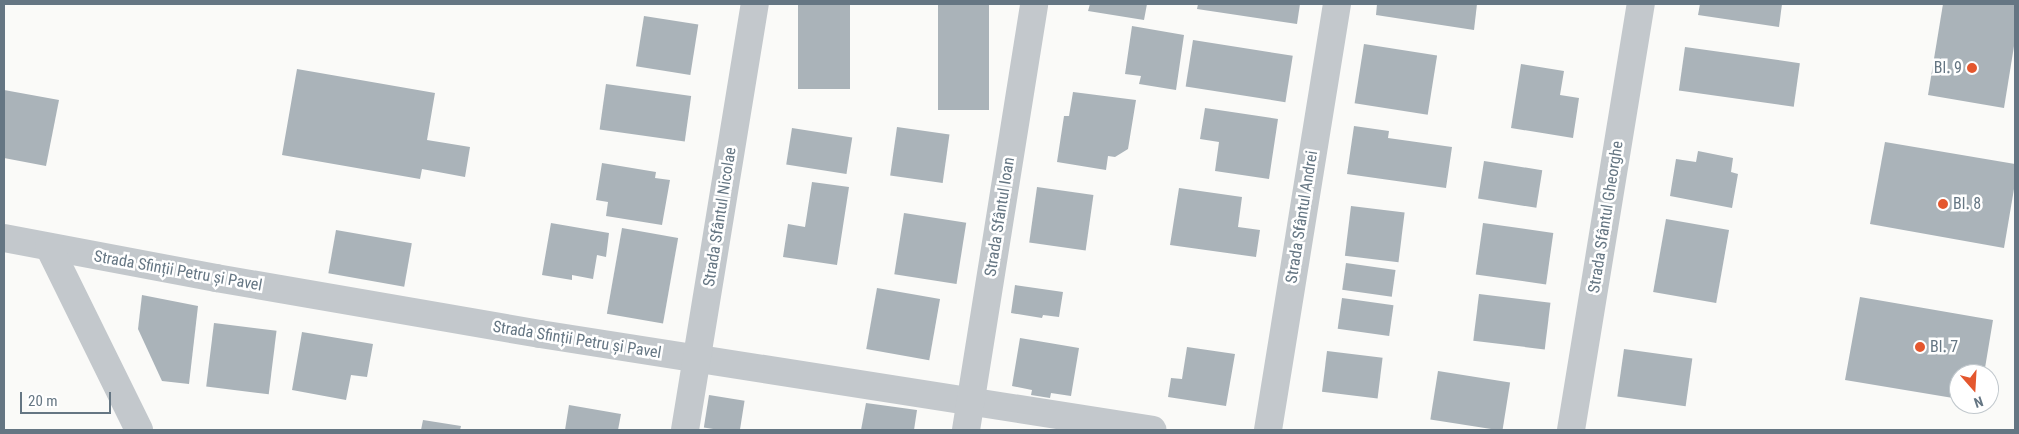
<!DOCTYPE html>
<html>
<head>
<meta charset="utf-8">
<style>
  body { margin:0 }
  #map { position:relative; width:2019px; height:434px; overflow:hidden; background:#fafaf8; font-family:"Roboto Condensed",sans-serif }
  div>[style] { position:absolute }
  .building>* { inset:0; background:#aab3b9; transform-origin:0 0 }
  .street>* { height:28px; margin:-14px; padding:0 14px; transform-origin:14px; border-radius:14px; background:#c3c8cc }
  .dots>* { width:14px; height:14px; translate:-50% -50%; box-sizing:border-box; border:2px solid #fff; border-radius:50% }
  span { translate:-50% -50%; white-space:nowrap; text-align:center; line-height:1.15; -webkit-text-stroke:5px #fff; paint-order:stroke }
  .poi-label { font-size:16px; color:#657683 }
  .right { translate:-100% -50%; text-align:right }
  .left { translate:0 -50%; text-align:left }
  .street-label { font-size:16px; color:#657683 }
  .frame { position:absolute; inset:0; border:5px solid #657683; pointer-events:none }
  .north { position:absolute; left:1949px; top:364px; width:50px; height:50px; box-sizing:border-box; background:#fff; border:1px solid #c1c8cd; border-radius:50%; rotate:161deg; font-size:14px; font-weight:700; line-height:20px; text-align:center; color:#657683 }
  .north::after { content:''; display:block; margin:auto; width:18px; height:22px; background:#e4572e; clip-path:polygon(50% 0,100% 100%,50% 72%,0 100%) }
  .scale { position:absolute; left:20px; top:392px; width:91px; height:22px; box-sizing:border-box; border:2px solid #657683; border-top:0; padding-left:6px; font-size:15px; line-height:18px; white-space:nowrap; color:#657683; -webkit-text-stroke:4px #fff; paint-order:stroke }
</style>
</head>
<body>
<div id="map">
  <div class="building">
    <i style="left:798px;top:4px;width:52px;height:85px"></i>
    <i style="left:938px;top:4px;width:51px;height:106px"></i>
    <i style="clip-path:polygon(1090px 4px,1147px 4px,1144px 20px,1088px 11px)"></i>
    <i style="clip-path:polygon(1198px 4px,1300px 4px,1297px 24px,1197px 9px)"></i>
    <i style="clip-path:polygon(1377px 4px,1477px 4px,1474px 30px,1376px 15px)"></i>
    <i style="clip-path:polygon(1700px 4px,1782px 4px,1779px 27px,1698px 15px)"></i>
    <i style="clip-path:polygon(1943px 4px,2015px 4px,2015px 40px,2004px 108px,1928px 95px)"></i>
    <i style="left:644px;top:16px;width:55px;height:51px;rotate:9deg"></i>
    <i style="clip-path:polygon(1132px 26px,1184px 35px,1176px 90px,1139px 84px,1141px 76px,1125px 74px)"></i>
    <i style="left:1193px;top:40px;width:101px;height:47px;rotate:9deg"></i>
    <i style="left:1364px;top:44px;width:74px;height:60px;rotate:9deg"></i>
    <i style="left:1685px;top:47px;width:116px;height:44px;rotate:8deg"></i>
    <i style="clip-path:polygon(1521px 64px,1564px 71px,1560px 95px,1579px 98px,1573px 138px,1511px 128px)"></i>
    <i style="clip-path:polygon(297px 69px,435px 93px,427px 140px,470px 147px,465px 177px,422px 169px,420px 179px,282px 155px)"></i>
    <i style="left:606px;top:84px;width:86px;height:46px;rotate:8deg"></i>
    <i style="clip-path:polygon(4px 90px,59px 100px,46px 166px,4px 158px)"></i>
    <i style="clip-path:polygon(1073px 92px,1136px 100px,1128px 149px,1115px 157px,1108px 156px,1106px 170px,1057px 162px,1064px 116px,1069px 116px)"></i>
    <i style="clip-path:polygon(1205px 108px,1278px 119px,1269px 179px,1215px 171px,1219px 142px,1200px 139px)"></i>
    <i style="clip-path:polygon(1354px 126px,1389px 131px,1388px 138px,1452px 147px,1446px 188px,1347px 174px)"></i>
    <i style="left:897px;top:127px;width:53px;height:49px;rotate:8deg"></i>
    <i style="left:792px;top:128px;width:61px;height:37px;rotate:9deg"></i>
    <i style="clip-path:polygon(1885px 142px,2015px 164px,2015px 183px,2004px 248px,1870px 224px)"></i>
    <i style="clip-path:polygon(1698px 151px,1733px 158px,1731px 172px,1738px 174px,1732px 208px,1670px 196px,1676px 159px,1696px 162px)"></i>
    <i style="left:1484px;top:161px;width:59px;height:38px;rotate:9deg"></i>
    <i style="clip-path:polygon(602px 163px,656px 172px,655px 178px,670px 180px,662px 225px,606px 216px,608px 202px,596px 200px)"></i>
    <i style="clip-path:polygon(812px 182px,849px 187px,837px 265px,783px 257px,788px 224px,805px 227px)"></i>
    <i style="left:1037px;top:187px;width:57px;height:56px;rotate:8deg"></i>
    <i style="clip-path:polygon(1179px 188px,1242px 197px,1238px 227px,1260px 230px,1256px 257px,1170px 245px)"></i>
    <i style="left:1351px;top:206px;width:54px;height:50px;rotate:7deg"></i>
    <i style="left:904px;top:213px;width:63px;height:62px;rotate:9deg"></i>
    <i style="left:1666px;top:219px;width:64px;height:74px;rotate:10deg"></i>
    <i style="clip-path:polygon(551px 223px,609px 233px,606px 257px,597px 255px,593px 279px,572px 275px,572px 280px,542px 275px)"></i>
    <i style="left:1483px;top:223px;width:71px;height:52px;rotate:8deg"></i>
    <i style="left:622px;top:228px;width:57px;height:87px;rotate:10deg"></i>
    <i style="left:336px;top:230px;width:77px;height:44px;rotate:10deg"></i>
    <i style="left:1346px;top:263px;width:50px;height:27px;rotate:8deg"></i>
    <i style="clip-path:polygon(1015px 285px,1063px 292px,1059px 317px,1043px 315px,1042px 318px,1011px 313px)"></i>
    <i style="left:877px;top:288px;width:64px;height:62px;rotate:10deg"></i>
    <i style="left:1479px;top:294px;width:72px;height:47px;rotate:7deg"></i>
    <i style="clip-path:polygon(142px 295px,198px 306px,189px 384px,162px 381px,138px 329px)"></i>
    <i style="clip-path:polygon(1860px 297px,1993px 320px,1984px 374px,1959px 374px,1959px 399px,1845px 380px)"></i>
    <i style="left:1342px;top:298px;width:52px;height:31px;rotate:8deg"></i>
    <i style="left:214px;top:323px;width:63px;height:64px;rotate:7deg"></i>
    <i style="clip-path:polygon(302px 332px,373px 344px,367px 377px,351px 375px,346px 400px,292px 390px)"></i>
    <i style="clip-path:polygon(1020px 338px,1079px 348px,1071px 396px,1051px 393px,1050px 398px,1031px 395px,1032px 390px,1012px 386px)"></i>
    <i style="clip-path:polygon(1187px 347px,1235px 354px,1226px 406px,1168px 397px,1171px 378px,1182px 379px)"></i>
    <i style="left:1624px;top:349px;width:69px;height:48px;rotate:8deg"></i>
    <i style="left:1327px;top:351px;width:56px;height:41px;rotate:7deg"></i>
    <i style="left:1438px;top:371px;width:73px;height:49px;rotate:9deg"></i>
    <i style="left:709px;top:395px;width:36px;height:33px;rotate:9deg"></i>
    <i style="clip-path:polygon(866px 403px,917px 410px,914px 430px,861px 430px)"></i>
    <i style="clip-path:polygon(569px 405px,621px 414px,618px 430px,565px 430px)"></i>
    <i style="clip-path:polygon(423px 420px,461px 426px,460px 430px,421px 430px)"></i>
  </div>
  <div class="street">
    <i style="left:4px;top:238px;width:216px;rotate:10.7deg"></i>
    <i style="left:216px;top:278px;width:329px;rotate:9.8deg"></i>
    <i style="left:540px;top:334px;width:620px;rotate:8.9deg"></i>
    <i style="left:49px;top:247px;width:204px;rotate:63.8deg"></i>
    <i style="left:685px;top:430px;width:432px;rotate:-80.7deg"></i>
    <i style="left:966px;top:430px;width:431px;rotate:-80.9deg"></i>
    <i style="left:1268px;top:430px;width:432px;rotate:-80.8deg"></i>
    <i style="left:1571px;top:430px;width:432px;rotate:-80.7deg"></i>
  </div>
  <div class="dots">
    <i style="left:1972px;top:68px;background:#e4572e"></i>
    <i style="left:1943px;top:204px;background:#e4572e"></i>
    <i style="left:1920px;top:347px;background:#e4572e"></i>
  </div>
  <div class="poi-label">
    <span class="right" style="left:1962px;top:68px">Bl. 9</span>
    <span class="left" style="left:1953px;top:204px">Bl. 8</span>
    <span class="left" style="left:1930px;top:347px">Bl. 7</span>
  </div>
  <div class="street-label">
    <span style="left:720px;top:217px;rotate:-81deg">Strada Sfântul Nicolae</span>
    <span style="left:1000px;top:217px;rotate:-81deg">Strada Sfântul Ioan</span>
    <span style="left:1302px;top:217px;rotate:-81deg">Strada Sfântul Andrei</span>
    <span style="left:1606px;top:217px;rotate:-81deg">Strada Sfântul Gheorghe</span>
    <span style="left:178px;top:271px;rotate:10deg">Strada Sfinții Petru și Pavel</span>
    <span style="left:577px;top:340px;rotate:9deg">Strada Sfinții Petru și Pavel</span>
  </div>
  <div class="frame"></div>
  <div class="north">N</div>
  <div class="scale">20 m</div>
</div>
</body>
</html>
